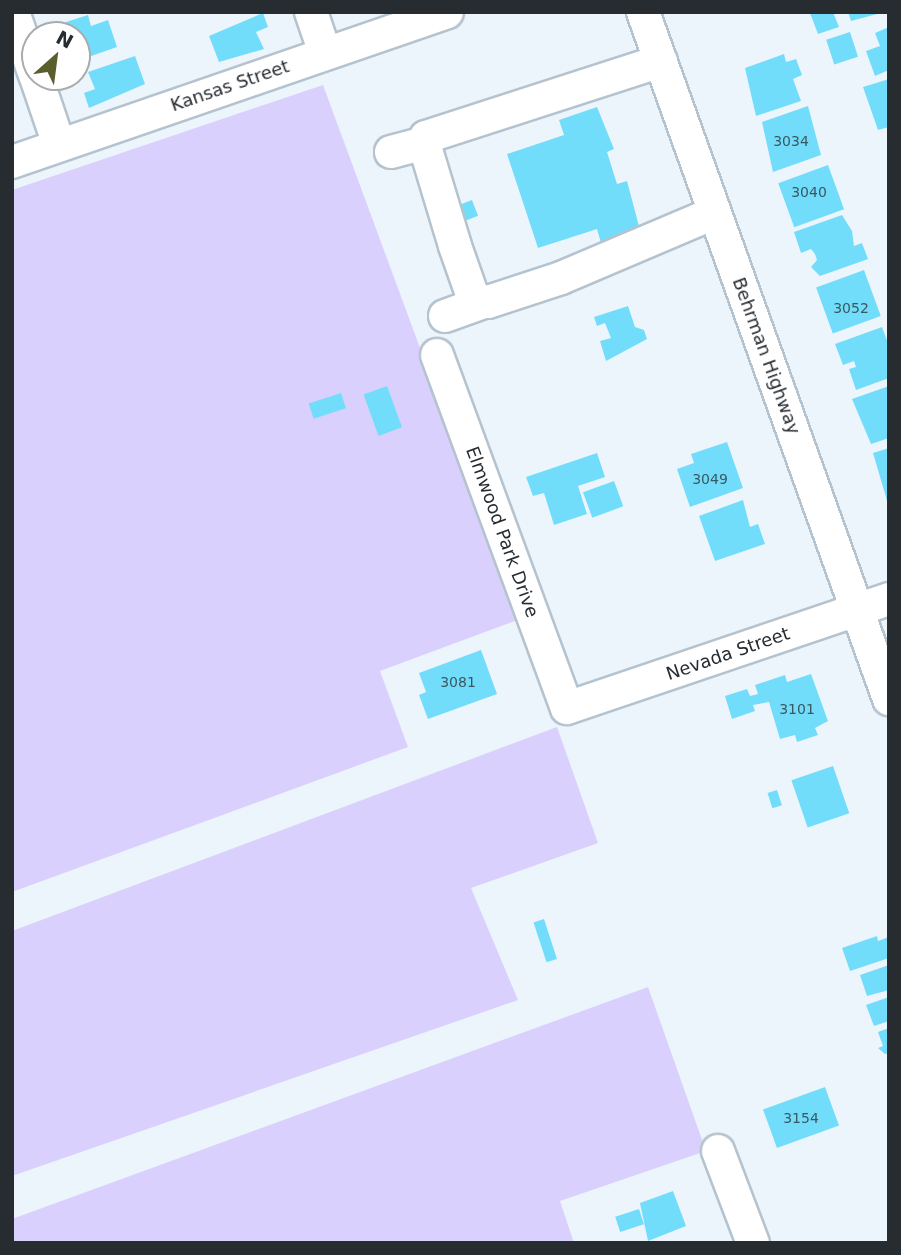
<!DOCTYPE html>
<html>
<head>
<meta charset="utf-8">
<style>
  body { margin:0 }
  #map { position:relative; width:901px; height:1255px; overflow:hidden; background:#edf5fc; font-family:"DejaVu Sans",sans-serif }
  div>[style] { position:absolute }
  .green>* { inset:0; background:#dad0fd }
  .building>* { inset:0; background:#72ddfa; transform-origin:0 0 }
  .roads { filter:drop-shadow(2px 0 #b5c3ce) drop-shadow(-2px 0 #b5c3ce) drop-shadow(0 2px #b5c3ce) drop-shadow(0 -2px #b5c3ce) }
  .minor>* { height:32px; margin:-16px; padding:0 16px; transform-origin:16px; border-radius:16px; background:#fff }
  span { translate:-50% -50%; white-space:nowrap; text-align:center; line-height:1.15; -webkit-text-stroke:5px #fff; paint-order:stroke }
  .number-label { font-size:14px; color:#3a5863 }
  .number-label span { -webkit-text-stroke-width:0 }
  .street-label { font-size:18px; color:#272c31 }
  .frame { position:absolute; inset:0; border:14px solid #272c31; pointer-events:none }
  .north { position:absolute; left:21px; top:21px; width:70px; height:70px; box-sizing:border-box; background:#fff; border:2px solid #a9abad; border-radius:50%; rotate:28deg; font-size:19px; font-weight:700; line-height:28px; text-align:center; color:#272c31 }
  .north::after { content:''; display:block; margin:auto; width:24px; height:32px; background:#5a5f2d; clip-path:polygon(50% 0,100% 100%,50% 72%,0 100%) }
</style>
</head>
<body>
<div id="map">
  <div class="green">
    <i style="clip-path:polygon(323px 85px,520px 619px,380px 671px,408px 747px,12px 892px,12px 190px)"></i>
    <i style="clip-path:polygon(557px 727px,598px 843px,471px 888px,518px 1000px,12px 1176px,12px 931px)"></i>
    <i style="clip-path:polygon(648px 987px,706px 1151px,560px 1201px,574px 1243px,12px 1243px,12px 1219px)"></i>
  </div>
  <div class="building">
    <i style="clip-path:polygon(833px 12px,839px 27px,818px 34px,810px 13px)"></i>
    <i style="clip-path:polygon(848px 12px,881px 12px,881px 13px,851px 21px)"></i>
    <i style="clip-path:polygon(263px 13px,268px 27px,256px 32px,264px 49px,219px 62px,209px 36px)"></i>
    <i style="clip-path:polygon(88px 15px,91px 26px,108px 20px,117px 47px,77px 61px,77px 35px,70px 35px,66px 22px)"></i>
    <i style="clip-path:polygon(889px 27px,889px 70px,875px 76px,866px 51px,880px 46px,875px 33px)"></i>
    <i style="left:850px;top:32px;width:26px;height:25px;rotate:72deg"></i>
    <i style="clip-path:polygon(784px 54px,786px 62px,796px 59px,802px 75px,793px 79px,801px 101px,756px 116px,745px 68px)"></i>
    <i style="clip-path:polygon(135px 56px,145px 84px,89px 108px,84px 93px,95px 89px,88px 72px)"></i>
    <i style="clip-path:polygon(889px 79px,889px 127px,878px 130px,863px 87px)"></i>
    <i style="clip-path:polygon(808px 106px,821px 155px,773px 172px,762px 122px)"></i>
    <i style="clip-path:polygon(597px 107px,614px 149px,607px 152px,617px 184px,627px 181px,640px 230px,601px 243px,597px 229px,538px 248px,507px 154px,564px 135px,559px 120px)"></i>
    <i style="left:828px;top:165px;width:47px;height:53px;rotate:70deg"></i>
    <i style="left:472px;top:200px;width:17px;height:19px;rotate:69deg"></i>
    <i style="clip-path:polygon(842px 215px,852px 231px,854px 246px,862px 243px,868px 259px,820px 276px,811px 267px,817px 260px,815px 254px,811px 249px,801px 253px,794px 232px)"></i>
    <i style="left:864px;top:270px;width:49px;height:51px;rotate:70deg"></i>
    <i style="clip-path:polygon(628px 306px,635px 327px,644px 330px,647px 339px,606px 361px,600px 341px,611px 338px,605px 323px,597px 326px,594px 317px)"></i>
    <i style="clip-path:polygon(882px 327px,889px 346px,889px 378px,856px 390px,849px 369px,856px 367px,854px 361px,843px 365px,835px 344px)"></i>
    <i style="left:387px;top:386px;width:44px;height:25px;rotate:70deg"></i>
    <i style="clip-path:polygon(889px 386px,889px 438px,871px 444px,852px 399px)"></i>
    <i style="left:341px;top:393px;width:16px;height:34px;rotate:72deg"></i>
    <i style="clip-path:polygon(727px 442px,743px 488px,690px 507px,677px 469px,694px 463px,691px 454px)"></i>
    <i style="clip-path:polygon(889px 448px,889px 503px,888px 504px,873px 453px)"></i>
    <i style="clip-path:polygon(597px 453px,605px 477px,578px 486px,587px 514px,554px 525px,544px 493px,533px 496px,526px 477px)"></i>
    <i style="left:614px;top:481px;width:27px;height:33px;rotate:70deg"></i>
    <i style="clip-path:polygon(743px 500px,750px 527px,758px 524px,765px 544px,715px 561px,699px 516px)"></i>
    <i style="clip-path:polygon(481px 650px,497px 694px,428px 719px,419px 695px,426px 692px,419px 673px)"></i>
    <i style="clip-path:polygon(811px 674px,828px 721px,815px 728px,818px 735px,797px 742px,795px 735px,780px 739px,769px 702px,753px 705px,755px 711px,732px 719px,725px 696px,747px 689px,750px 696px,758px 694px,755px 685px,785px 675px,787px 682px)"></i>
    <i style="left:833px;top:766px;width:50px;height:44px;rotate:71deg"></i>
    <i style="left:777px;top:790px;width:16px;height:10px;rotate:72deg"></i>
    <i style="left:544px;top:919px;width:42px;height:11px;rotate:72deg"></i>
    <i style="clip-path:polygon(877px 936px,878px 941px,889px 937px,889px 958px,850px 971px,842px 948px)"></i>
    <i style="clip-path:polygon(889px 965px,889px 990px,867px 996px,860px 975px)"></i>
    <i style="clip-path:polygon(889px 997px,889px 1021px,874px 1026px,866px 1005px)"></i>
    <i style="clip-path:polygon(889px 1028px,889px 1053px,885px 1054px,878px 1048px,883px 1046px,878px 1032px)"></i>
    <i style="left:825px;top:1087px;width:41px;height:66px;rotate:70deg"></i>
    <i style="clip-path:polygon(673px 1191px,686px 1226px,648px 1241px,640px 1203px)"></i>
    <i style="left:639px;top:1209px;width:16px;height:25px;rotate:72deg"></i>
  </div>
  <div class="roads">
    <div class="minor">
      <i style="left:13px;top:12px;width:67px;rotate:70.8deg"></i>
      <i style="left:311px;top:12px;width:43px;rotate:71.1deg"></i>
      <i style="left:643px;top:12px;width:730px;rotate:70.3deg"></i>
      <i style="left:661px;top:61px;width:247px;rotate:162.1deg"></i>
      <i style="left:426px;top:137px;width:6px;rotate:108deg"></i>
      <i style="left:424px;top:143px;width:108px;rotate:73.2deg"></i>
      <i style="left:455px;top:246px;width:57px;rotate:70.6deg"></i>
      <i style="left:474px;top:300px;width:14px;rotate:8deg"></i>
      <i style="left:488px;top:302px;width:77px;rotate:-18.2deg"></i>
      <i style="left:561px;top:278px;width:166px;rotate:-23deg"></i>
      <i style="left:36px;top:77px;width:72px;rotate:71.3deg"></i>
      <i style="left:391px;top:152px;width:34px;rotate:-15deg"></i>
      <i style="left:12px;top:162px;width:460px;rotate:-19deg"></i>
      <i style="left:445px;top:316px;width:37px;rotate:-20deg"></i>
      <i style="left:437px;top:355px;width:376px;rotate:69.8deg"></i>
      <i style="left:567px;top:708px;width:340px;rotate:-18.7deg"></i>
      <i style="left:718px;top:1151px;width:98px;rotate:69.2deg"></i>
    </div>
  </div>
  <div class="number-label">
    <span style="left:791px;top:141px">3034</span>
    <span style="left:809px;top:192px">3040</span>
    <span style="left:851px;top:308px">3052</span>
    <span style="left:710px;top:479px">3049</span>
    <span style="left:458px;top:682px">3081</span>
    <span style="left:797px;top:709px">3101</span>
    <span style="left:801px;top:1118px">3154</span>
  </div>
  <div class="street-label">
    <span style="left:230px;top:86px;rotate:-19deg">Kansas Street</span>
    <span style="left:766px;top:356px;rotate:70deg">Behrman Highway</span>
    <span style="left:502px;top:532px;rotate:70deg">Elmwood Park Drive</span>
    <span style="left:728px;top:654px;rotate:-19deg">Nevada Street</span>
  </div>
  <div class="frame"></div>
  <div class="north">N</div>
</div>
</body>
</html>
